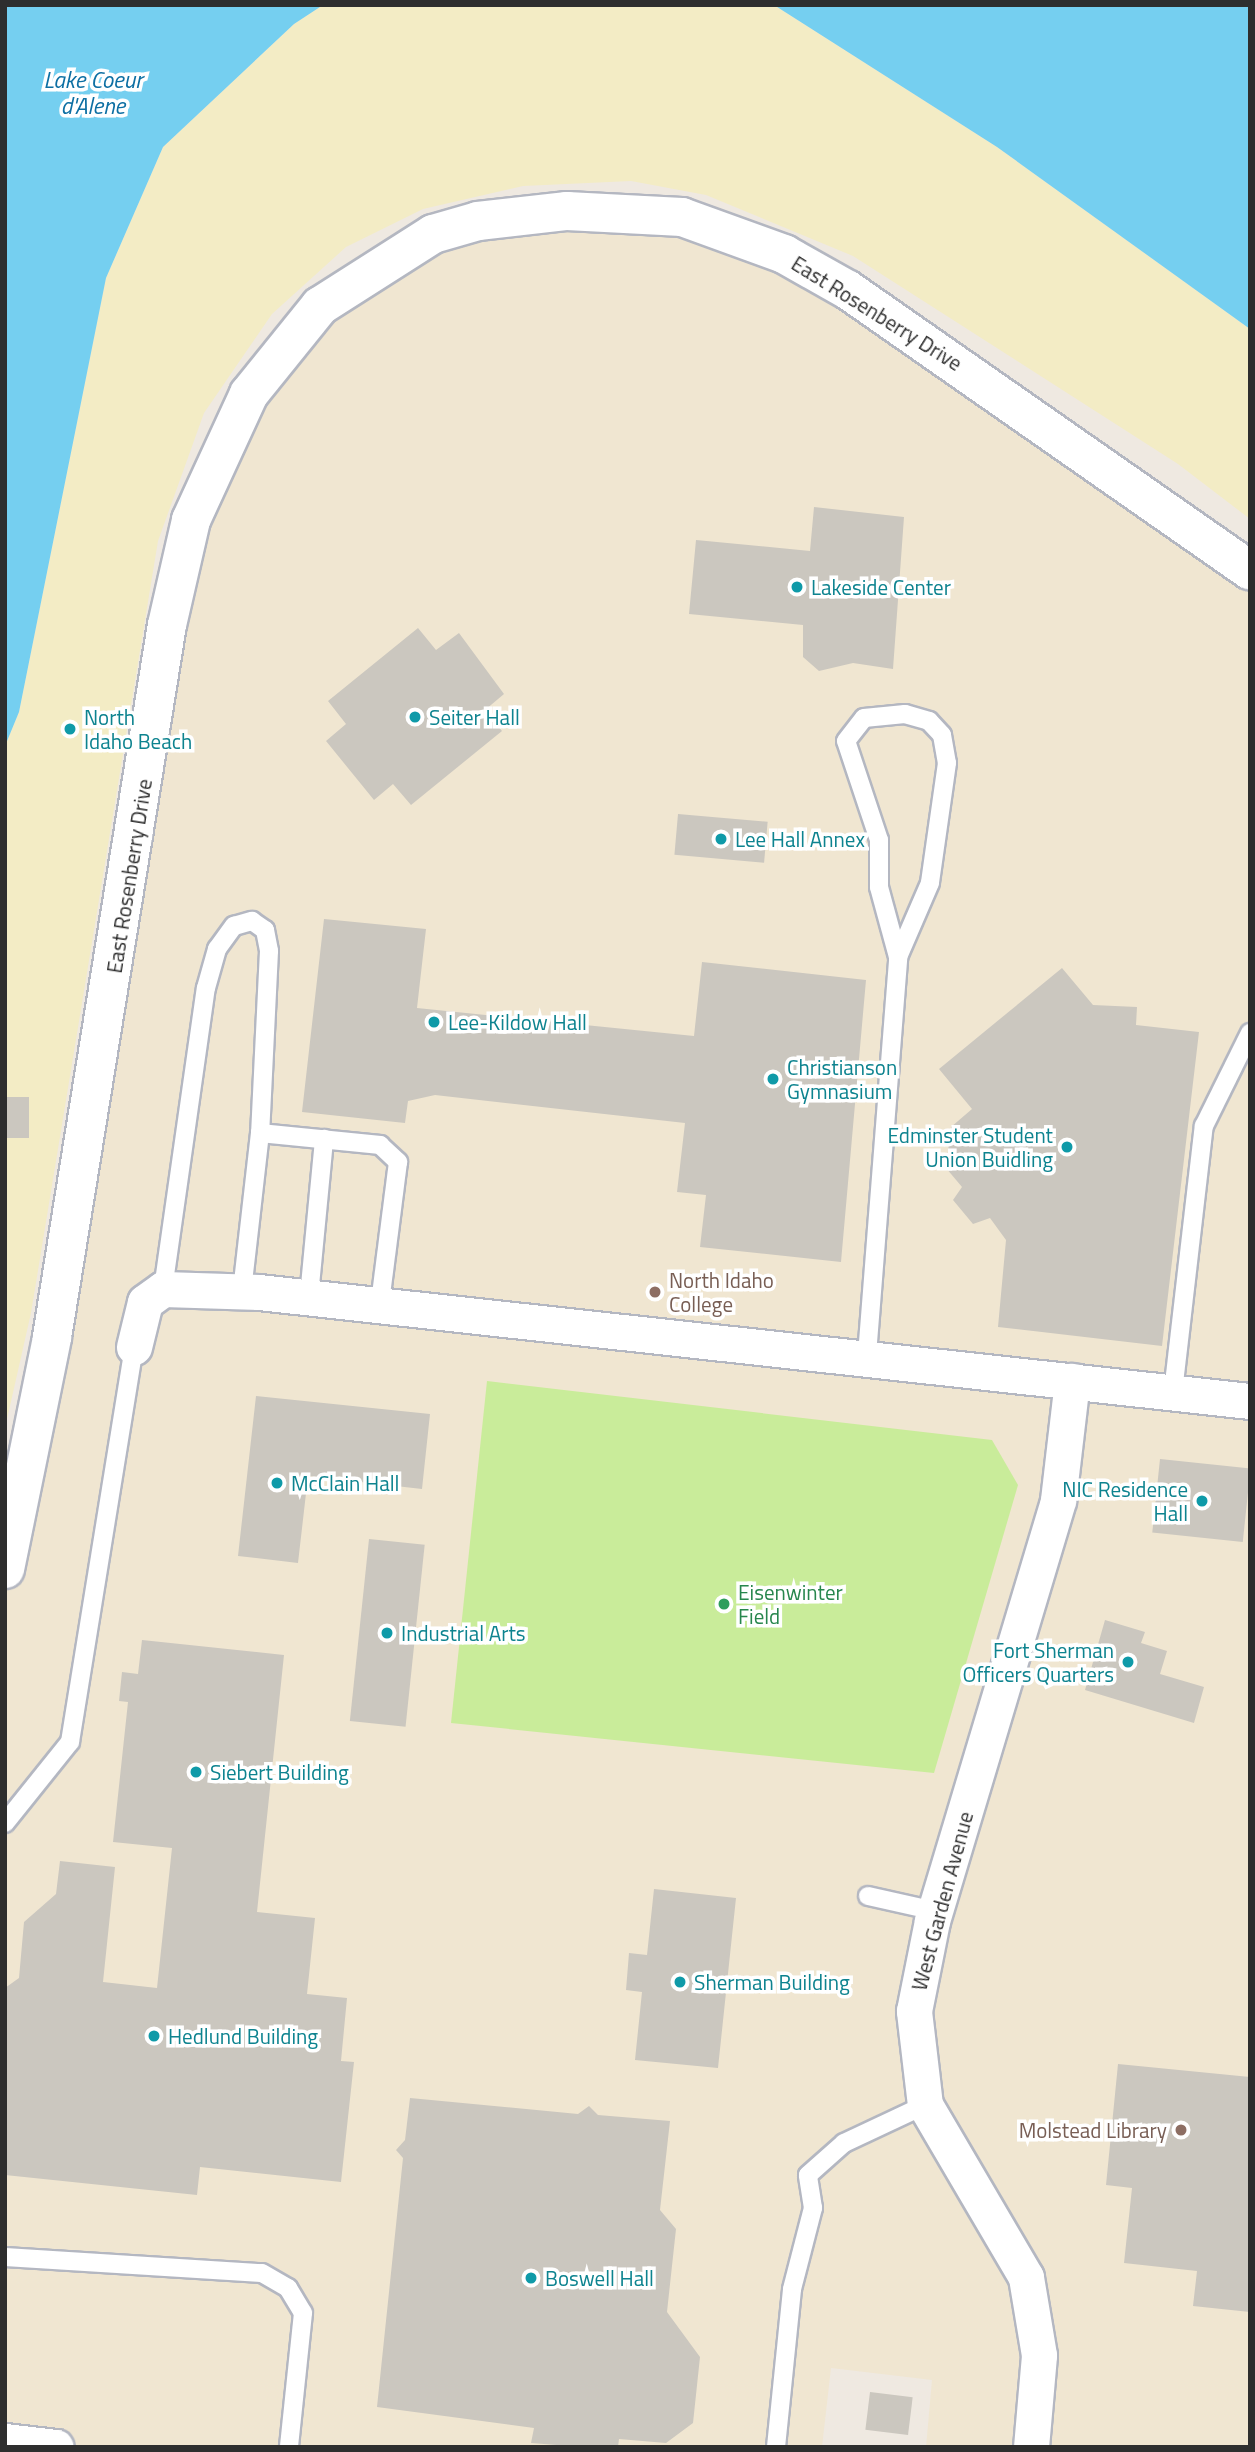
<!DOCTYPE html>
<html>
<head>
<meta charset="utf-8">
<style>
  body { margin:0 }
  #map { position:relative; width:1255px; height:2452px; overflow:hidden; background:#efe9e1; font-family:"Titillium Web",sans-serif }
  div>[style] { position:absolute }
  .education>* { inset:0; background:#f0e6d1 }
  .sand>* { inset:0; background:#f3ecc5 }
  .pitch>* { inset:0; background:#c9ec9a }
  .water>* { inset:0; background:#75cff0 }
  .building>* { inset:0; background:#cbc7bf; transform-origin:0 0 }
  .roads { filter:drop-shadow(2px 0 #b4b7c1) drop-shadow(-2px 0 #b4b7c1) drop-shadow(0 2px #b4b7c1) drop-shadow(0 -2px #b4b7c1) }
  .service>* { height:18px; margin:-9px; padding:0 9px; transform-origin:9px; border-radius:9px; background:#fff }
  .minor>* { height:35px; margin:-17.5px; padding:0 17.5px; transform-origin:17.5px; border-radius:17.5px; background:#fff }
  .tertiary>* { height:38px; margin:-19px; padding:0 19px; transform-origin:19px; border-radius:19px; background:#fff }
  .dots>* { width:19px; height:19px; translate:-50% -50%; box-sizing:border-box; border:4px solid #fff; border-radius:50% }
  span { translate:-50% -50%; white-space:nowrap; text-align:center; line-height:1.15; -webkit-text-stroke:7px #fff; paint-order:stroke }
  .street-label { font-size:21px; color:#2e2e2e }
  .culture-label { font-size:21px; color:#0d838f }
  .left { translate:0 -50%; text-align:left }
  .right { translate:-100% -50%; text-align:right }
  .education-label { font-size:21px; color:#785e54 }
  .leisure-label { font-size:21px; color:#27864d }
  .water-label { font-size:23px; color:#0d6fa3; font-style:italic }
  .frame { position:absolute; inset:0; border:7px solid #2e2e2e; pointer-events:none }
</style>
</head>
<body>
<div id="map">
  <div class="education">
    <i style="clip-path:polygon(478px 221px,734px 233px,1250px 570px,1250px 2447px,926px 2447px,932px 2380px,831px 2368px,822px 2447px,56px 2447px,5px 2441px,5px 1569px,167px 625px,282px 348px)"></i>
  </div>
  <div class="sand">
    <i style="clip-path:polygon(323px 5px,774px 5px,997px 147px,1250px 329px,1250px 519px,1178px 464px,853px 256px,706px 195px,631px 181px,523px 186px,423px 209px,346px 247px,272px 314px,204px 413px,158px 541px,31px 1313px,5px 1428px,5px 746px,19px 712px,106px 278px,163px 147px,294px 24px)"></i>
  </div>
  <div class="pitch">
    <i style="clip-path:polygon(487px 1381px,992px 1440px,1018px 1485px,934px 1773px,451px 1723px)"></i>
  </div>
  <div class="water">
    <i style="clip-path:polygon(5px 5px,323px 5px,294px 24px,163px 147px,106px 278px,19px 712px,5px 746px)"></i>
    <i style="clip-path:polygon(774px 5px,1250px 5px,1250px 329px,997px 147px)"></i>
  </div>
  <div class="building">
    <i style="clip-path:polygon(814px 507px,904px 517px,893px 669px,853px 663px,819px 671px,803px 657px,803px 625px,689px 614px,696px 540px,810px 551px)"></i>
    <i style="clip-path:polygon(418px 628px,436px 650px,459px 633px,504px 694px,485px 710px,502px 731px,411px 805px,393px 784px,374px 800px,326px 741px,346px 724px,328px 701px)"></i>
    <i style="left:678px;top:814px;width:90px;height:41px;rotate:5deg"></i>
    <i style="clip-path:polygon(324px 919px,426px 929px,417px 1008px,694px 1036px,702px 962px,866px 980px,841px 1262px,700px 1247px,706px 1195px,677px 1192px,685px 1123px,435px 1095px,408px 1101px,405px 1123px,302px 1112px)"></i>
    <i style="clip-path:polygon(1062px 968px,1093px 1005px,1137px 1007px,1136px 1025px,1199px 1032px,1162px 1346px,998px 1327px,1006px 1240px,990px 1218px,973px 1224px,953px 1200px,962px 1187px,946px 1168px,951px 1127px,972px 1109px,939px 1069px)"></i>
    <i style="left:5px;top:1097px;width:24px;height:41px"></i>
    <i style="clip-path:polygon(256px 1396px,430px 1414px,422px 1489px,308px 1476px,298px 1563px,238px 1556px)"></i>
    <i style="left:1160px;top:1459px;width:91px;height:74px;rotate:6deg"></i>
    <i style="left:369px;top:1539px;width:56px;height:183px;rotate:6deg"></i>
    <i style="clip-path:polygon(1105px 1620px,1145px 1632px,1141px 1643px,1167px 1651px,1160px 1674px,1204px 1687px,1194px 1723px,1085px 1690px)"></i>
    <i style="clip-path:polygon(142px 1640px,284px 1655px,257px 1912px,315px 1918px,307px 1994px,347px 1998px,341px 2061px,354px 2062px,341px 2182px,200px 2167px,197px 2195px,5px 2175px,5px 1988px,19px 1978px,24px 1922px,56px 1894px,60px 1861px,115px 1867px,103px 1982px,157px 1988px,172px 1848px,113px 1842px,128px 1702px,119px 1701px,122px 1672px,138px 1674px)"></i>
    <i style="clip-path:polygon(654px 1889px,736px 1898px,718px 2068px,635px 2060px,642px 1992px,626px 1990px,629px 1953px,647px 1955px)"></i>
    <i style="clip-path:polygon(1118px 2064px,1250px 2077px,1250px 2312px,1193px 2306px,1197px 2271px,1124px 2263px,1132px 2188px,1106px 2185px)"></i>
    <i style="clip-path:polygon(410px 2098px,578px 2114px,589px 2106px,598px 2115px,670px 2121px,660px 2210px,676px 2229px,667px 2312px,700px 2357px,693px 2423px,666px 2443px,619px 2439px,618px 2447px,582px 2447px,531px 2443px,534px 2428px,377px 2407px,403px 2158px,396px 2150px,405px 2140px)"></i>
    <i style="left:870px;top:2392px;width:43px;height:38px;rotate:7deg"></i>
  </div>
  <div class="roads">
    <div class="service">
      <i style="left:163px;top:1289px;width:304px;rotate:-81.9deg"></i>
      <i style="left:206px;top:988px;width:41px;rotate:-74.2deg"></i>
      <i style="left:217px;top:949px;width:29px;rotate:-54deg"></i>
      <i style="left:234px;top:926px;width:19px;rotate:-16deg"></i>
      <i style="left:252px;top:921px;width:16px;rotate:35deg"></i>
      <i style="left:265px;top:930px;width:21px;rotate:79deg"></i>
      <i style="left:269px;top:951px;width:182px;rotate:92.8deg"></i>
      <i style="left:260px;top:1133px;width:121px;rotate:5.7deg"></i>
      <i style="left:380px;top:1145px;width:25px;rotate:43deg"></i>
      <i style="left:398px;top:1162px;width:142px;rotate:97.3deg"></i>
      <i style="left:242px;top:1291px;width:159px;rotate:-83.5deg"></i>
      <i style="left:309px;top:1296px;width:158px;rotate:-84.5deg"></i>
      <i style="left:867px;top:1355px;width:399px;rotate:-85.5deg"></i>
      <i style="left:898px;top:957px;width:73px;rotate:-105.2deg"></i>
      <i style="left:879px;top:887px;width:47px;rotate:-90deg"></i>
      <i style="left:879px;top:840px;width:104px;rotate:-108.4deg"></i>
      <i style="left:846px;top:741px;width:29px;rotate:-52deg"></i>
      <i style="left:864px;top:718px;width:41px;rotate:-5.6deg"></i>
      <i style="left:905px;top:714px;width:25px;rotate:16deg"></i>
      <i style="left:929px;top:721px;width:19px;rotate:47deg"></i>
      <i style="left:942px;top:735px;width:28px;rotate:80deg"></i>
      <i style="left:947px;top:763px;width:121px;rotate:98.1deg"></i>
      <i style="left:930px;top:883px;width:81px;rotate:113.4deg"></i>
      <i style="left:1173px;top:1392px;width:268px;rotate:-83.4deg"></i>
      <i style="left:1204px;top:1126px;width:104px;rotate:-63.7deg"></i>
      <i style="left:5px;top:1823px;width:104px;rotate:-51.3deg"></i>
      <i style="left:70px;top:1742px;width:400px;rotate:-80.8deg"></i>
      <i style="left:868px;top:1896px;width:69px;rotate:12.6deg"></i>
      <i style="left:5px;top:2257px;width:257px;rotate:3.6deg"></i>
      <i style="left:262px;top:2273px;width:30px;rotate:30deg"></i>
      <i style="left:288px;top:2288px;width:29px;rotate:59deg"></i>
      <i style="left:303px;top:2313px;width:135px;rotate:96deg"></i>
      <i style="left:776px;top:2447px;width:159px;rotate:-84.2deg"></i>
      <i style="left:792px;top:2289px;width:84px;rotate:-75.5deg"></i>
      <i style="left:813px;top:2208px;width:33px;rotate:-99deg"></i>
      <i style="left:808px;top:2175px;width:48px;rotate:-41.6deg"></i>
      <i style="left:844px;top:2143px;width:89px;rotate:-25.1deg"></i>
    </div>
    <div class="minor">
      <i style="left:134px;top:1347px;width:46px;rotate:-76.3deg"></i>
      <i style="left:145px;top:1302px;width:22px;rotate:-36deg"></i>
      <i style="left:163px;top:1289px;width:96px;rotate:1.8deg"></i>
      <i style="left:259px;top:1292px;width:997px;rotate:6.28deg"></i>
      <i style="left:5px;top:2441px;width:51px;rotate:6.7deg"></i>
      <i style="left:1031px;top:2447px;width:92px;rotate:-85deg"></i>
      <i style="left:1039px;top:2355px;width:79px;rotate:-99.5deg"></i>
      <i style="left:1026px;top:2277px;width:199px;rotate:-120.4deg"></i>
      <i style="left:925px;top:2105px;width:95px;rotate:-96.7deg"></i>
      <i style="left:914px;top:2011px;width:92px;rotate:-78.7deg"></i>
      <i style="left:932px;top:1921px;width:439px;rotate:-73.3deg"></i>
      <i style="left:1058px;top:1500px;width:120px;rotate:-83.3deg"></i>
    </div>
    <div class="tertiary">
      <i style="left:5px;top:1569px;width:237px;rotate:-78.5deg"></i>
      <i style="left:52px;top:1337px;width:721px;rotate:-80.83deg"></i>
      <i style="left:167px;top:625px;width:108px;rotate:-77.1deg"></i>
      <i style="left:191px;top:520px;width:139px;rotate:-65.3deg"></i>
      <i style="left:249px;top:394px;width:113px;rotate:-51.1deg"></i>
      <i style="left:320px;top:306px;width:134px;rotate:-32.5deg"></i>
      <i style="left:433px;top:234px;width:47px;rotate:-16.1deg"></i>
      <i style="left:478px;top:221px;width:90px;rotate:-6.4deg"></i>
      <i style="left:567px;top:211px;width:115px;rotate:3deg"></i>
      <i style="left:682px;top:217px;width:109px;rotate:19.9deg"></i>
      <i style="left:784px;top:254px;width:73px;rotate:29.4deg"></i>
      <i style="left:848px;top:290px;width:490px;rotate:34.9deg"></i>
    </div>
  </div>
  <div class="dots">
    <i style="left:797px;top:587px;background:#0f9aa8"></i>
    <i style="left:415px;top:717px;background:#0f9aa8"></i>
    <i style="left:70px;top:729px;background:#0f9aa8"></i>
    <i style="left:721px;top:839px;background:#0f9aa8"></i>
    <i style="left:434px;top:1022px;background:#0f9aa8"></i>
    <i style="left:773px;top:1079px;background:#0f9aa8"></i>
    <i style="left:1067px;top:1147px;background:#0f9aa8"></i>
    <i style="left:655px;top:1292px;background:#8d6e63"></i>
    <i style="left:277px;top:1483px;background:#0f9aa8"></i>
    <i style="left:1202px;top:1501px;background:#0f9aa8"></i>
    <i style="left:724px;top:1604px;background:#2e9e5b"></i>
    <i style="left:387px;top:1633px;background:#0f9aa8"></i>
    <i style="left:1128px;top:1662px;background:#0f9aa8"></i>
    <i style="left:196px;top:1772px;background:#0f9aa8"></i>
    <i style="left:680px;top:1982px;background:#0f9aa8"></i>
    <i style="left:154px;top:2036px;background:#0f9aa8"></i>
    <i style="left:1181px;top:2130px;background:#8d6e63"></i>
    <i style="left:531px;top:2278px;background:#0f9aa8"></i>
  </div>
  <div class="street-label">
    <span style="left:877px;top:313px;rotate:32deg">East Rosenberry Drive</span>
    <span style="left:129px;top:876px;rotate:-81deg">East Rosenberry Drive</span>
    <span style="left:942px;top:1901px;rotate:-75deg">West Garden Avenue</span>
  </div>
  <div class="culture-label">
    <span class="left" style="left:811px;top:587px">Lakeside Center</span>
    <span class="left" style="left:84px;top:729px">North<br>Idaho Beach</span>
    <span class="left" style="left:429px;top:717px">Seiter Hall</span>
    <span class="left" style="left:735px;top:839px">Lee Hall Annex</span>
    <span class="left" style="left:448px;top:1022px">Lee-Kildow Hall</span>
    <span class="left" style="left:787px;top:1079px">Christianson<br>Gymnasium</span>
    <span class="right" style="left:1053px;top:1147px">Edminster Student<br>Union Buidling</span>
    <span class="left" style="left:291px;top:1483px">McClain Hall</span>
    <span class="right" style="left:1188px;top:1501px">NIC Residence<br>Hall</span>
    <span class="left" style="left:401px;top:1633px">Industrial Arts</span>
    <span class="right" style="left:1114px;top:1662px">Fort Sherman<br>Officers Quarters</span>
    <span class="left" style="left:210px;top:1772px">Siebert Building</span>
    <span class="left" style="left:694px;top:1982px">Sherman Building</span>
    <span class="left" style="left:168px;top:2036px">Hedlund Building</span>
    <span class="left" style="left:545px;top:2278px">Boswell Hall</span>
  </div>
  <div class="education-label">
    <span class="left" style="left:669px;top:1292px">North Idaho<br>College</span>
    <span class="right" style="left:1167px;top:2130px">Molstead Library</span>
  </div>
  <div class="leisure-label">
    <span class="left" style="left:738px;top:1604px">Eisenwinter<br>Field</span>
  </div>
  <div class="water-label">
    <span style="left:93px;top:93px">Lake Coeur<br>d'Alene</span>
  </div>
  <div class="frame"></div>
</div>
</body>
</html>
